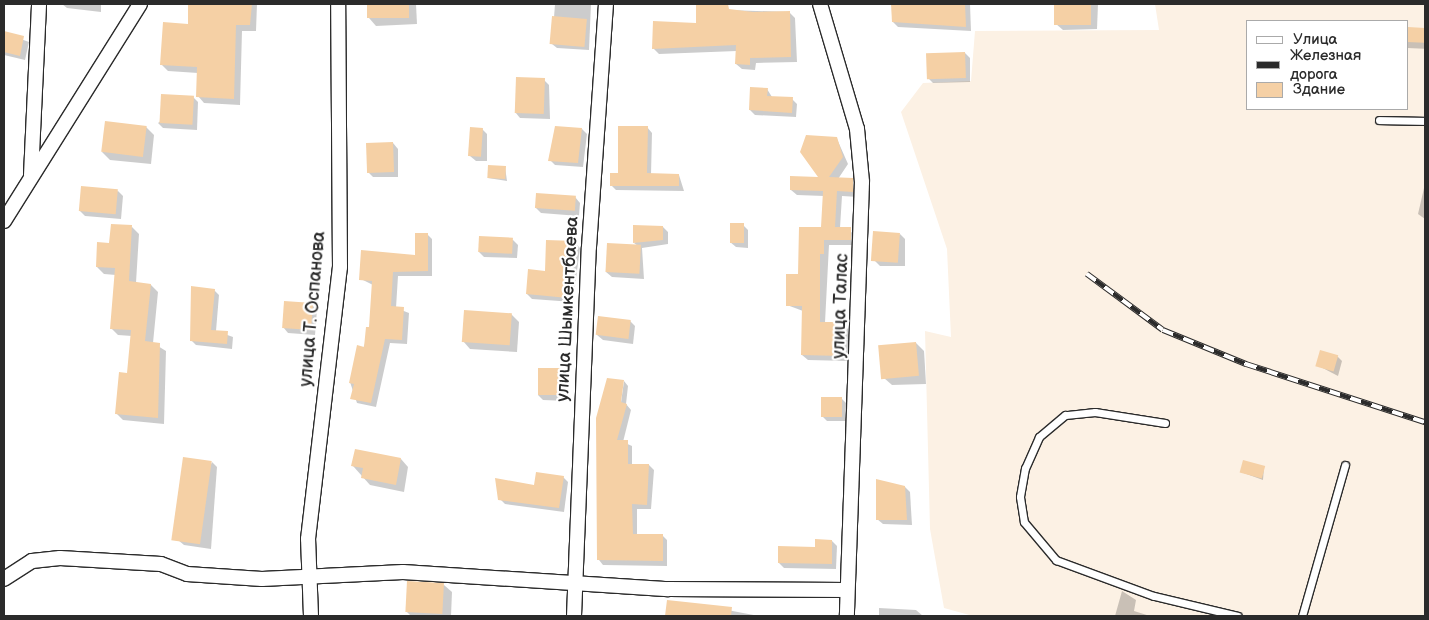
<!DOCTYPE html>
<html>
<head>
<meta charset="utf-8">
<style>
  body { margin:0 }
  #map { position:relative; width:1429px; height:620px; overflow:hidden; background:#fff; font-family:"Balsamiq Sans",sans-serif }
  div>[style] { position:absolute }
  .built>* { inset:0; background:#fcf1e4 }
  .shadow>* { inset:0; background:#0003; transform-origin:0 0 }
  .building>* { inset:0; background:#f5d0a5; transform-origin:0 0 }
  .roads { filter:drop-shadow(1px 0 #2b2b2b) drop-shadow(-1px 0 #2b2b2b) drop-shadow(0 1px #2b2b2b) drop-shadow(0 -1px #2b2b2b) }
  .lane>* { height:7px; margin:-3.5px; padding:0 3.5px; transform-origin:3.5px; border-radius:3.5px; background:#fff }
  .street>* { height:14px; margin:-7px; padding:0 7px; transform-origin:7px; border-radius:7px; background:#fff }
  .rail>* { height:5.5px; margin-top:-2.75px; transform-origin:0; background:repeating-linear-gradient(90deg,#fff 0 11px,#2b2b2b 0 22px); box-sizing:border-box; border-block:1px solid #2b2b2b }
  span { translate:-50% -50%; white-space:nowrap; text-align:center; line-height:1.15; -webkit-text-stroke:4.5px #fff; paint-order:stroke }
  .street-label { font-size:18px; color:#2b2b2b }
  .frame { position:absolute; inset:0; border:5px solid #2b2b2b; pointer-events:none }
  .legend { position:absolute; left:1246px; top:20px; width:162px; height:90px; box-sizing:border-box; background:#fff; border:1px solid #aaa; margin:0; padding:6px 9px; list-style:none; font-size:15px; color:#2b2b2b }
  .legend li { display:flex; align-items:center; gap:10px; height:25px }
  .legend b { width:25px; border:1px solid #aaa }
</style>
</head>
<body>
<div id="map">
  <div class="built">
    <i style="clip-path:polygon(evenodd,1155px 4px,1425px 4px,1425px 616px,973px 616px,944px 608px,930px 529px,925px 331px,951px 337px,947px 249px,901px 112px,923px 83px,971px 81px,975px 31px,1159px 30px,1155px 4px,1248px 21px,1408px 21px,1408px 109px,1248px 109px,1248px 21px)"></i>
  </div>
  <div class="shadow">
    <i style="clip-path:polygon(62px 4px,101px 4px,101px 12px,67px 8px)"></i>
    <i style="clip-path:polygon(190px 4px,257px 4px,256px 31px,242px 31px,240px 105px,204px 103px,198px 96px,198px 73px,168px 71px,162px 65px,189px 25px)"></i>
    <i style="clip-path:polygon(368px 4px,416px 4px,417px 24px,376px 26px,369px 18px)"></i>
    <i style="clip-path:polygon(555px 4px,591px 4px,589px 50px,557px 48px,552px 44px)"></i>
    <i style="clip-path:polygon(892px 4px,970px 4px,971px 31px,898px 27px,893px 22px)"></i>
    <i style="clip-path:polygon(1056px 4px,1098px 4px,1097px 29px,1063px 30px,1056px 24px)"></i>
    <i style="clip-path:polygon(697px 9px,789px 12px,795px 18px,797px 62px,756px 63px,755px 70px,742px 69px,736px 64px,737px 51px,659px 54px,653px 48px,697px 24px)"></i>
    <i style="left:1408px;top:28px;width:17px;height:20px;rotate:3deg"></i>
    <i style="clip-path:polygon(4px 33px,29px 42px,25px 60px,4px 55px)"></i>
    <i style="clip-path:polygon(965px 53px,970px 58px,970px 82px,933px 83px,928px 78px)"></i>
    <i style="clip-path:polygon(544px 80px,549px 85px,550px 119px,520px 118px,515px 112px)"></i>
    <i style="clip-path:polygon(767px 89px,772px 97px,792px 99px,797px 104px,796px 117px,755px 115px,750px 110px)"></i>
    <i style="clip-path:polygon(193px 97px,198px 102px,197px 130px,163px 128px,158px 123px)"></i>
    <i style="clip-path:polygon(146px 127px,154px 135px,151px 164px,110px 160px,102px 152px)"></i>
    <i style="clip-path:polygon(647px 127px,652px 133px,651px 175px,679px 175px,684px 191px,616px 190px,611px 185px)"></i>
    <i style="clip-path:polygon(482px 129px,487px 134px,487px 161px,476px 161px,470px 156px)"></i>
    <i style="clip-path:polygon(582px 129px,587px 134px,583px 167px,555px 165px,550px 160px)"></i>
    <i style="clip-path:polygon(837px 139px,848px 164px,838px 179px,852px 179px,858px 185px,858px 197px,842px 196px,840px 228px,856px 234px,856px 245px,829px 245px,825px 323px,842px 323px,848px 329px,848px 361px,808px 360px,802px 355px,803px 311px,787px 305px,822px 228px,824px 196px,797px 195px,791px 190px,820px 178px)"></i>
    <i style="clip-path:polygon(393px 143px,398px 149px,398px 177px,373px 177px,368px 172px)"></i>
    <i style="clip-path:polygon(505px 167px,507px 181px,488px 178px)"></i>
    <i style="clip-path:polygon(1424px 188px,1425px 189px,1425px 219px,1418px 214px)"></i>
    <i style="clip-path:polygon(118px 191px,123px 196px,121px 219px,85px 216px,80px 211px)"></i>
    <i style="clip-path:polygon(575px 197px,580px 203px,579px 216px,541px 213px,536px 208px)"></i>
    <i style="clip-path:polygon(743px 225px,748px 230px,748px 248px,736px 247px,730px 242px)"></i>
    <i style="clip-path:polygon(132px 227px,139px 234px,136px 283px,151px 285px,158px 292px,153px 343px,166px 351px,164px 424px,123px 420px,116px 413px,128px 374px,132px 336px,118px 335px,111px 328px,116px 275px,104px 274px,97px 267px,110px 245px)"></i>
    <i style="clip-path:polygon(663px 227px,668px 232px,668px 244px,642px 248px,644px 279px,612px 277px,606px 272px,638px 246px,634px 243px)"></i>
    <i style="clip-path:polygon(427px 234px,432px 239px,432px 276px,398px 276px,396px 308px,409px 313px,407px 344px,390px 343px,376px 407px,357px 403px,350px 382px,371px 328px,373px 285px,361px 279px,417px 256px)"></i>
    <i style="clip-path:polygon(900px 234px,905px 239px,905px 266px,880px 266px,875px 261px)"></i>
    <i style="clip-path:polygon(513px 240px,518px 245px,517px 258px,484px 257px,479px 252px)"></i>
    <i style="clip-path:polygon(575px 243px,580px 248px,573px 302px,532px 299px,527px 294px)"></i>
    <i style="clip-path:polygon(214px 290px,219px 295px,216px 331px,233px 337px,232px 349px,196px 345px,191px 340px)"></i>
    <i style="clip-path:polygon(312px 305px,317px 310px,315px 335px,288px 333px,283px 327px)"></i>
    <i style="clip-path:polygon(511px 314px,519px 322px,517px 352px,470px 349px,463px 341px)"></i>
    <i style="clip-path:polygon(630px 321px,635px 326px,633px 344px,603px 340px,597px 335px)"></i>
    <i style="clip-path:polygon(916px 343px,924px 351px,926px 384px,892px 385px,884px 378px)"></i>
    <i style="clip-path:polygon(1337px 356px,1342px 361px,1338px 376px,1317px 365px)"></i>
    <i style="clip-path:polygon(563px 370px,568px 375px,567px 401px,543px 400px,538px 395px)"></i>
    <i style="clip-path:polygon(624px 381px,628px 386px,626px 404px,631px 410px,623px 442px,632px 446px,632px 465px,649px 465px,654px 470px,651px 509px,637px 509px,637px 535px,662px 535px,667px 540px,667px 566px,603px 565px,599px 560px)"></i>
    <i style="clip-path:polygon(842px 399px,847px 404px,847px 421px,827px 421px,822px 416px)"></i>
    <i style="clip-path:polygon(401px 459px,408px 467px,404px 492px,370px 485px,353px 466px)"></i>
    <i style="clip-path:polygon(212px 462px,217px 467px,211px 549px,184px 545px,178px 540px)"></i>
    <i style="clip-path:polygon(1264px 467px,1263px 480px,1241px 472px)"></i>
    <i style="clip-path:polygon(563px 477px,568px 482px,564px 512px,505px 504px,500px 499px)"></i>
    <i style="clip-path:polygon(905px 487px,910px 492px,912px 525px,883px 524px,877px 519px)"></i>
    <i style="clip-path:polygon(832px 541px,837px 546px,836px 569px,784px 568px,779px 563px)"></i>
    <i style="clip-path:polygon(444px 585px,452px 592px,451px 616px,411px 616px,407px 612px)"></i>
    <i style="clip-path:polygon(1122px 591px,1136px 600px,1134px 611px,1150px 616px,1115px 616px)"></i>
    <i style="clip-path:polygon(668px 602px,706px 606px,759px 616px,668px 616px)"></i>
    <i style="clip-path:polygon(879px 608px,916px 610px,923px 616px,879px 616px)"></i>
    <i style="clip-path:polygon(473px 615px,499px 616px,500px 616px,473px 616px)"></i>
  </div>
  <div class="building">
    <i style="clip-path:polygon(188px 4px,252px 4px,250px 25px,236px 25px,234px 99px,196px 97px,197px 67px,160px 65px,163px 22px,188px 24px)"></i>
    <i style="left:367px;top:4px;width:42px;height:14px"></i>
    <i style="clip-path:polygon(696px 4px,728px 4px,729px 9px,753px 12px,790px 11px,791px 57px,750px 58px,750px 65px,735px 64px,736px 45px,652px 49px,653px 21px,696px 23px)"></i>
    <i style="clip-path:polygon(891px 4px,965px 4px,966px 27px,892px 22px)"></i>
    <i style="left:1054px;top:4px;width:37px;height:21px"></i>
    <i style="left:552px;top:16px;width:35px;height:28px;rotate:5deg"></i>
    <i style="left:1408px;top:27px;width:17px;height:15px;rotate:3deg"></i>
    <i style="clip-path:polygon(4px 31px,24px 36px,20px 56px,4px 52px)"></i>
    <i style="left:965px;top:52px;width:26px;height:39px;rotate:88deg"></i>
    <i style="left:516px;top:77px;width:29px;height:36px;rotate:2deg"></i>
    <i style="clip-path:polygon(750px 87px,768px 88px,767px 96px,793px 97px,792px 113px,749px 110px)"></i>
    <i style="left:161px;top:94px;width:33px;height:29px;rotate:3deg"></i>
    <i style="left:105px;top:121px;width:42px;height:31px;rotate:7deg"></i>
    <i style="clip-path:polygon(555px 126px,582px 128px,578px 163px,548px 161px)"></i>
    <i style="clip-path:polygon(618px 126px,648px 126px,647px 173px,679px 174px,679px 186px,610px 186px,610px 173px,618px 173px)"></i>
    <i style="left:470px;top:127px;width:13px;height:29px;rotate:4deg"></i>
    <i style="clip-path:polygon(806px 135px,837px 137px,843px 157px,829px 177px,853px 178px,853px 192px,837px 191px,835px 227px,851px 227px,851px 240px,824px 240px,824px 254px,820px 254px,820px 322px,843px 322px,842px 356px,801px 355px,802px 306px,786px 306px,786px 274px,798px 274px,799px 227px,821px 227px,823px 191px,790px 190px,790px 176px,818px 177px,800px 152px)"></i>
    <i style="left:393px;top:142px;width:30px;height:27px;rotate:88deg"></i>
    <i style="left:488px;top:165px;width:18px;height:13px;rotate:3deg"></i>
    <i style="left:81px;top:186px;width:37px;height:25px;rotate:5deg"></i>
    <i style="left:536px;top:193px;width:40px;height:15px;rotate:4deg"></i>
    <i style="left:730px;top:223px;width:14px;height:20px"></i>
    <i style="clip-path:polygon(111px 224px,132px 225px,129px 281px,151px 284px,145px 341px,160px 343px,158px 418px,115px 414px,119px 372px,127px 373px,131px 330px,110px 329px,115px 268px,96px 267px,97px 242px,109px 243px)"></i>
    <i style="clip-path:polygon(633px 225px,663px 226px,663px 240px,633px 243px)"></i>
    <i style="left:873px;top:231px;width:27px;height:30px;rotate:4deg"></i>
    <i style="clip-path:polygon(415px 233px,428px 233px,428px 271px,393px 272px,391px 306px,404px 307px,402px 340px,385px 339px,371px 403px,350px 399px,354px 384px,349px 383px,357px 345px,364px 347px,366px 327px,369px 327px,372px 281px,359px 280px,361px 250px,415px 255px)"></i>
    <i style="left:479px;top:236px;width:34px;height:16px;rotate:3deg"></i>
    <i style="clip-path:polygon(546px 240px,576px 241px,568px 298px,526px 294px,528px 269px,545px 271px)"></i>
    <i style="left:607px;top:243px;width:34px;height:29px;rotate:3deg"></i>
    <i style="clip-path:polygon(191px 286px,215px 289px,211px 330px,228px 331px,227px 344px,190px 341px)"></i>
    <i style="left:284px;top:301px;width:29px;height:27px;rotate:4deg"></i>
    <i style="left:464px;top:310px;width:48px;height:32px;rotate:4deg"></i>
    <i style="left:598px;top:316px;width:33px;height:19px;rotate:7deg"></i>
    <i style="left:916px;top:342px;width:34px;height:38px;rotate:85deg"></i>
    <i style="left:1320px;top:350px;width:19px;height:17px;rotate:16deg"></i>
    <i style="left:538px;top:368px;width:26px;height:27px"></i>
    <i style="clip-path:polygon(607px 378px,624px 380px,621px 402px,627px 404px,617px 440px,628px 440px,628px 464px,649px 464px,647px 505px,632px 504px,633px 534px,663px 534px,663px 561px,597px 560px,596px 418px)"></i>
    <i style="left:821px;top:397px;width:21px;height:20px"></i>
    <i style="clip-path:polygon(355px 449px,401px 458px,396px 485px,361px 478px,363px 468px,351px 466px)"></i>
    <i style="left:183px;top:457px;width:29px;height:84px;rotate:8deg"></i>
    <i style="left:1243px;top:460px;width:23px;height:13px;rotate:15deg"></i>
    <i style="clip-path:polygon(536px 472px,564px 476px,559px 508px,498px 500px,495px 478px,534px 485px)"></i>
    <i style="clip-path:polygon(876px 479px,905px 486px,907px 520px,876px 520px)"></i>
    <i style="clip-path:polygon(815px 539px,832px 540px,832px 564px,778px 563px,778px 546px,815px 547px)"></i>
    <i style="left:407px;top:581px;width:37px;height:31px;rotate:3deg"></i>
    <i style="clip-path:polygon(667px 600px,732px 607px,731px 616px,665px 616px)"></i>
  </div>
  <div class="roads">
    <div class="lane">
      <i style="left:1379px;top:120px;width:46px;rotate:1.2deg"></i>
      <i style="left:1165px;top:423px;width:71px;rotate:-171.1deg"></i>
      <i style="left:1095px;top:412px;width:30px;rotate:174deg"></i>
      <i style="left:1065px;top:415px;width:34px;rotate:140deg"></i>
      <i style="left:1039px;top:437px;width:34px;rotate:114deg"></i>
      <i style="left:1025px;top:468px;width:29px;rotate:100deg"></i>
      <i style="left:1020px;top:497px;width:25px;rotate:81deg"></i>
      <i style="left:1024px;top:522px;width:50px;rotate:49.9deg"></i>
      <i style="left:1056px;top:560px;width:104px;rotate:20.2deg"></i>
      <i style="left:1154px;top:596px;width:86px;rotate:13.4deg"></i>
      <i style="left:1302px;top:616px;width:157px;rotate:-74.1deg"></i>
    </div>
    <div class="street">
      <i style="left:820px;top:4px;width:130px;rotate:73.5deg"></i>
      <i style="left:857px;top:129px;width:53px;rotate:84.6deg"></i>
      <i style="left:862px;top:182px;width:434px;rotate:92deg"></i>
      <i style="left:31px;top:175px;width:171px;rotate:-87.3deg"></i>
      <i style="left:4px;top:221px;width:256px;rotate:-57.9deg"></i>
      <i style="left:4px;top:579px;width:33px;rotate:-33deg"></i>
      <i style="left:32px;top:561px;width:28px;rotate:-6deg"></i>
      <i style="left:60px;top:558px;width:101px;rotate:3.4deg"></i>
      <i style="left:161px;top:564px;width:28px;rotate:21deg"></i>
      <i style="left:187px;top:574px;width:75px;rotate:3.8deg"></i>
      <i style="left:262px;top:579px;width:141px;rotate:-2.8deg"></i>
      <i style="left:403px;top:572px;width:266px;rotate:3.7deg"></i>
      <i style="left:668px;top:589px;width:179px;rotate:0.3deg"></i>
      <i style="left:311px;top:616px;width:77px;rotate:-92.2deg"></i>
      <i style="left:308px;top:539px;width:274px;rotate:-83.3deg"></i>
      <i style="left:340px;top:267px;width:263px;rotate:-90.4deg"></i>
      <i style="left:574px;top:616px;width:369px;rotate:-87.7deg"></i>
      <i style="left:589px;top:247px;width:244px;rotate:-86deg"></i>
    </div>
  </div>
  <div class="rail">
    <i style="left:1087px;top:274px;width:94px;rotate:36.4deg"></i>
    <i style="left:1163px;top:330px;width:90px;rotate:22.3deg"></i>
    <i style="left:1246px;top:364px;width:188px;rotate:18deg"></i>
  </div>
  <div class="street-label">
    <span style="left:841px;top:306px;rotate:-88deg">улица Талас</span>
    <span style="left:313px;top:309px;rotate:-85deg">улица Т. Оспанова</span>
    <span style="left:568px;top:309px;rotate:-87deg">улица Шымкентбаева</span>
  </div>
  <div class="frame"></div>
  <ul class="legend">
  <li><b style="height:6px;background:#fff"></b>Улица</li>
  <li><b style="height:6px;background:#2b2b2b"></b>Железная дорога</li>
  <li><b style="height:14px;background:#f5d0a5"></b>Здание</li>
  </ul>
</div>
</body>
</html>
